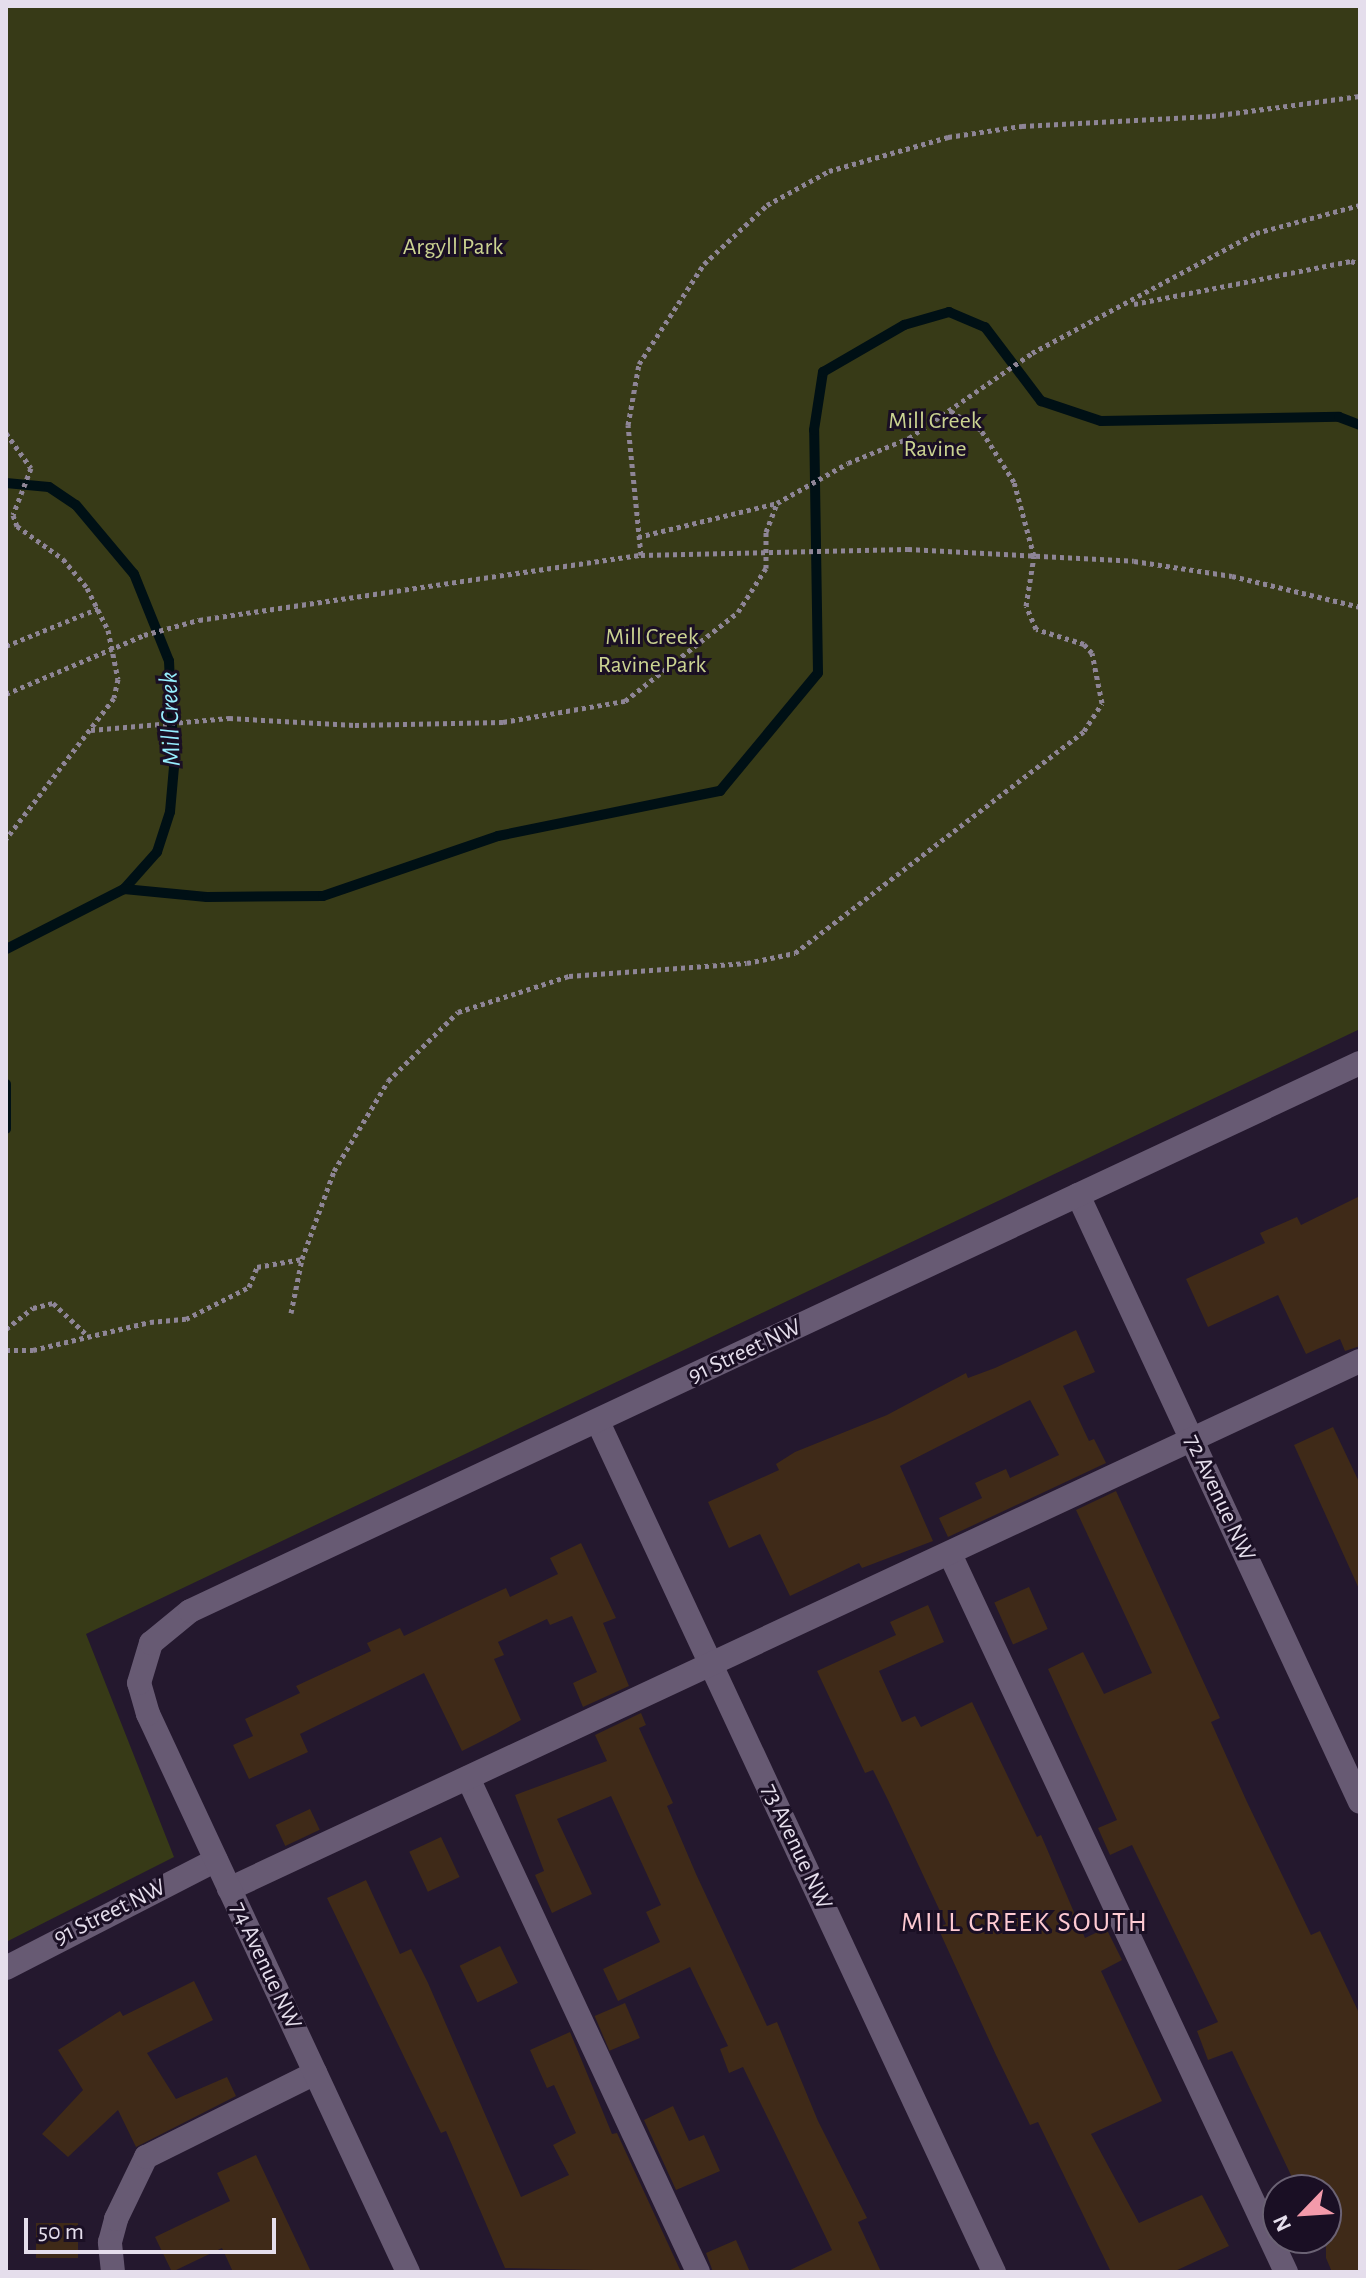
<!DOCTYPE html>
<html>
<head>
<meta charset="utf-8">
<style>
  body { margin:0 }
  #map { position:relative; width:1366px; height:2278px; overflow:hidden; background:#24182e; font-family:"Alegreya Sans",sans-serif }
  div>[style] { position:absolute }
  .green>* { inset:0; background:#373a17 }
  .stream>* { height:10px; margin:-5px; padding:0 5px; transform-origin:5px; border-radius:5px; background:#001015 }
  .building>* { inset:0; background:#3f2a18; transform-origin:0 0 }
  .path>* { height:5px; margin-top:-2.5px; transform-origin:0; background:repeating-linear-gradient(90deg,#8e8596 0 4px,transparent 0 8px) }
  .minor>* { height:24px; margin:-12px; padding:0 12px; transform-origin:12px; border-radius:12px; background:#675a73 }
  span { translate:-50% -50%; white-space:nowrap; text-align:center; line-height:1.15; -webkit-text-stroke:6px #1a0f24; paint-order:stroke }
  .park-label { font-size:24px; color:#cbd391 }
  .street-label { font-size:24px; color:#e5deec }
  .water-label { font-size:26px; color:#97efff; font-style:italic }
  .quarter-label { font-size:28px; color:#fecad2; letter-spacing:2px }
  .frame { position:absolute; inset:0; border:8px solid #e5deec; pointer-events:none }
  .north { position:absolute; left:1262px; top:2174px; width:80px; height:80px; box-sizing:border-box; background:#1a0f24; border:2px solid #6b6274; border-radius:50%; rotate:245deg; font-size:22px; font-weight:700; line-height:32px; text-align:center; color:#e5deec }
  .north::after { content:''; display:block; margin:auto; width:28px; height:36px; background:#f39aaa; clip-path:polygon(50% 0,100% 100%,50% 72%,0 100%) }
  .scale { position:absolute; left:24px; top:2218px; width:252px; height:36px; box-sizing:border-box; border:4px solid #e5deec; border-top:0; padding-left:10px; font-size:24px; line-height:28px; white-space:nowrap; color:#e5deec; -webkit-text-stroke:6px #1a0f24; paint-order:stroke }
</style>
</head>
<body>
<div id="map">
  <div class="green">
    <i style="clip-path:polygon(6px 6px,1360px 6px,1360px 1029px,86px 1634px,174px 1857px,6px 1942px)"></i>
  </div>
  <div class="stream">
    <i style="left:6px;top:483px;width:43px;rotate:5.3deg"></i>
    <i style="left:49px;top:487px;width:32px;rotate:34deg"></i>
    <i style="left:76px;top:505px;width:90px;rotate:50deg"></i>
    <i style="left:134px;top:574px;width:94px;rotate:68.1deg"></i>
    <i style="left:169px;top:661px;width:106px;rotate:87.3deg"></i>
    <i style="left:174px;top:767px;width:45px;rotate:95.1deg"></i>
    <i style="left:170px;top:812px;width:42px;rotate:108deg"></i>
    <i style="left:157px;top:852px;width:50px;rotate:131.7deg"></i>
    <i style="left:124px;top:889px;width:132px;rotate:153deg"></i>
    <i style="left:124px;top:889px;width:83px;rotate:5.5deg"></i>
    <i style="left:207px;top:897px;width:116px;rotate:-0.5deg"></i>
    <i style="left:323px;top:896px;width:185px;rotate:-18.9deg"></i>
    <i style="left:498px;top:836px;width:227px;rotate:-11.5deg"></i>
    <i style="left:720px;top:791px;width:153px;rotate:-50.3deg"></i>
    <i style="left:818px;top:673px;width:243px;rotate:-90.9deg"></i>
    <i style="left:814px;top:430px;width:59px;rotate:-81.2deg"></i>
    <i style="left:823px;top:372px;width:94px;rotate:-30.1deg"></i>
    <i style="left:904px;top:325px;width:47px;rotate:-16.1deg"></i>
    <i style="left:949px;top:312px;width:39px;rotate:23deg"></i>
    <i style="left:985px;top:327px;width:93px;rotate:52.9deg"></i>
    <i style="left:1041px;top:401px;width:63px;rotate:18.4deg"></i>
    <i style="left:1101px;top:421px;width:238px;rotate:-1deg"></i>
    <i style="left:1339px;top:417px;width:22px;rotate:21deg"></i>
    <i style="left:6px;top:1084px;width:45px;rotate:90deg"></i>
  </div>
  <div class="building">
    <i style="clip-path:polygon(1360px 1196px,1360px 1346px,1345px 1351px,1340px 1339px,1306px 1354px,1278px 1295px,1208px 1327px,1186px 1279px,1265px 1243px,1260px 1233px,1297px 1217px,1301px 1225px)"></i>
    <i style="clip-path:polygon(1076px 1330px,1095px 1372px,1063px 1386px,1089px 1441px,1094px 1439px,1106px 1463px,948px 1537px,939px 1518px,982px 1498px,975px 1483px,1006px 1469px,1010px 1478px,1059px 1455px,1030px 1400px,900px 1466px,933px 1541px,862px 1568px,859px 1563px,790px 1596px,760px 1534px,729px 1548px,708px 1502px,779px 1470px,776px 1464px,795px 1452px,887px 1415px,966px 1373px,968px 1378px,995px 1368px)"></i>
    <i style="clip-path:polygon(1333px 1427px,1360px 1484px,1360px 1591px,1294px 1445px)"></i>
    <i style="clip-path:polygon(1116px 1491px,1220px 1718px,1211px 1722px,1247px 1802px,1311px 1935px,1320px 1931px,1360px 2015px,1360px 2272px,1332px 2272px,1326px 2258px,1326px 2190px,1298px 2190px,1232px 2051px,1208px 2060px,1197px 2031px,1218px 2022px,1132px 1845px,1110px 1855px,1098px 1828px,1117px 1820px,1048px 1669px,1083px 1652px,1104px 1694px,1152px 1673px,1076px 1510px)"></i>
    <i style="clip-path:polygon(581px 1543px,616px 1618px,603px 1623px,629px 1686px,583px 1707px,573px 1683px,597px 1672px,572px 1616px,550px 1625px,547px 1619px,498px 1642px,504px 1655px,494px 1659px,521px 1720px,496px 1734px,462px 1751px,424px 1673px,300px 1734px,308px 1752px,249px 1779px,233px 1745px,253px 1736px,245px 1719px,300px 1693px,296px 1686px,371px 1651px,367px 1643px,400px 1628px,404px 1636px,506px 1588px,510px 1597px,558px 1574px,550px 1558px)"></i>
    <i style="left:1029px;top:1587px;width:46px;height:38px;rotate:66deg"></i>
    <i style="clip-path:polygon(928px 1605px,944px 1642px,879px 1671px,902px 1722px,915px 1716px,921px 1727px,972px 1702px,1037px 1837px,1041px 1835px,1085px 1938px,1106px 1928px,1122px 1960px,1101px 1971px,1162px 2101px,1091px 2134px,1139px 2223px,1202px 2195px,1229px 2246px,1173px 2272px,1111px 2272px,1038px 2122px,1030px 2125px,996px 2055px,938px 1928px,946px 1924px,888px 1800px,873px 1770px,865px 1773px,817px 1671px,896px 1635px,890px 1622px)"></i>
    <i style="clip-path:polygon(641px 1713px,646px 1725px,639px 1728px,673px 1803px,667px 1806px,696px 1874px,767px 2026px,777px 2022px,818px 2121px,867px 2218px,858px 2222px,881px 2272px,786px 2272px,832px 2250px,743px 2067px,729px 2073px,720px 2049px,728px 2046px,690px 1967px,618px 2001px,603px 1969px,660px 1942px,646px 1912px,661px 1905px,611px 1796px,557px 1819px,592px 1894px,552px 1913px,535px 1875px,544px 1871px,515px 1795px,607px 1761px,595px 1735px)"></i>
    <i style="left:310px;top:1809px;width:23px;height:38px;rotate:65deg"></i>
    <i style="left:441px;top:1837px;width:44px;height:35px;rotate:65deg"></i>
    <i style="clip-path:polygon(366px 1880px,400px 1954px,411px 1949px,428px 1983px,521px 2197px,569px 2175px,553px 2145px,576px 2133px,554px 2085px,547px 2088px,530px 2050px,570px 2032px,612px 2134px,617px 2133px,681px 2272px,505px 2268px,446px 2131px,441px 2133px,327px 1898px)"></i>
    <i style="left:500px;top:1946px;width:41px;height:45px;rotate:64deg"></i>
    <i style="clip-path:polygon(194px 1981px,213px 2020px,147px 2053px,176px 2099px,227px 2077px,236px 2096px,136px 2147px,118px 2110px,68px 2157px,42px 2134px,83px 2090px,58px 2050px,120px 2011px,123px 2016px)"></i>
    <i style="left:625px;top:2003px;width:38px;height:33px;rotate:67deg"></i>
    <i style="clip-path:polygon(673px 2106px,689px 2141px,704px 2135px,720px 2171px,676px 2190px,644px 2120px)"></i>
    <i style="clip-path:polygon(256px 2155px,311px 2272px,233px 2272px,222px 2248px,172px 2272px,155px 2237px,230px 2201px,217px 2173px)"></i>
    <i style="left:36px;top:2223px;width:42px;height:35px"></i>
    <i style="clip-path:polygon(736px 2240px,750px 2272px,713px 2272px,706px 2253px)"></i>
  </div>
  <div class="path">
    <i style="left:1134px;top:304px;width:221px;rotate:-11.2deg"></i>
    <i style="left:1351px;top:261px;width:9px;rotate:18deg"></i>
    <i style="left:6px;top:433px;width:43px;rotate:54.5deg"></i>
    <i style="left:31px;top:468px;width:50px;rotate:111deg"></i>
    <i style="left:13px;top:515px;width:12px;rotate:70deg"></i>
    <i style="left:17px;top:526px;width:57px;rotate:35.7deg"></i>
    <i style="left:63px;top:559px;width:38px;rotate:50deg"></i>
    <i style="left:87px;top:588px;width:47px;rotate:63.4deg"></i>
    <i style="left:108px;top:630px;width:50px;rotate:78.5deg"></i>
    <i style="left:118px;top:679px;width:19px;rotate:102deg"></i>
    <i style="left:114px;top:698px;width:178px;rotate:127.5deg"></i>
    <i style="left:638px;top:537px;width:143px;rotate:-13.7deg"></i>
    <i style="left:641px;top:555px;width:131px;rotate:-95.7deg"></i>
    <i style="left:628px;top:425px;width:62px;rotate:-79.8deg"></i>
    <i style="left:639px;top:364px;width:119px;rotate:-57deg"></i>
    <i style="left:704px;top:264px;width:86px;rotate:-43.1deg"></i>
    <i style="left:767px;top:205px;width:71px;rotate:-28.7deg"></i>
    <i style="left:829px;top:171px;width:124px;rotate:-15.9deg"></i>
    <i style="left:948px;top:137px;width:75px;rotate:-8.5deg"></i>
    <i style="left:1022px;top:126px;width:190px;rotate:-3deg"></i>
    <i style="left:1212px;top:116px;width:149px;rotate:-7.7deg"></i>
    <i style="left:6px;top:646px;width:100px;rotate:-22.2deg"></i>
    <i style="left:6px;top:694px;width:150px;rotate:-23.1deg"></i>
    <i style="left:144px;top:635px;width:57px;rotate:-15.3deg"></i>
    <i style="left:199px;top:620px;width:447px;rotate:-8.4deg"></i>
    <i style="left:641px;top:555px;width:267px;rotate:-1.3deg"></i>
    <i style="left:908px;top:549px;width:226px;rotate:3deg"></i>
    <i style="left:1134px;top:561px;width:99px;rotate:8.7deg"></i>
    <i style="left:1232px;top:576px;width:132px;rotate:13.6deg"></i>
    <i style="left:91px;top:730px;width:139px;rotate:-5deg"></i>
    <i style="left:229px;top:718px;width:126px;rotate:3.2deg"></i>
    <i style="left:355px;top:725px;width:148px;rotate:-1.2deg"></i>
    <i style="left:503px;top:722px;width:124px;rotate:-9.8deg"></i>
    <i style="left:625px;top:701px;width:144px;rotate:-38.2deg"></i>
    <i style="left:738px;top:612px;width:52px;rotate:-57.5deg"></i>
    <i style="left:766px;top:568px;width:36px;rotate:-90deg"></i>
    <i style="left:766px;top:532px;width:31px;rotate:-69deg"></i>
    <i style="left:777px;top:503px;width:81px;rotate:-29.4deg"></i>
    <i style="left:848px;top:463px;width:66px;rotate:-22.3deg"></i>
    <i style="left:909px;top:438px;width:150px;rotate:-34.6deg"></i>
    <i style="left:1032px;top:353px;width:254px;rotate:-28.2deg"></i>
    <i style="left:1256px;top:233px;width:108px;rotate:-15.1deg"></i>
    <i style="left:291px;top:1313px;width:55px;rotate:-78.5deg"></i>
    <i style="left:6px;top:1329px;width:34px;rotate:-38deg"></i>
    <i style="left:33px;top:1308px;width:21px;rotate:-14deg"></i>
    <i style="left:53px;top:1303px;width:48px;rotate:43.3deg"></i>
    <i style="left:6px;top:1350px;width:27px"></i>
    <i style="left:33px;top:1350px;width:120px;rotate:-13.5deg"></i>
    <i style="left:150px;top:1322px;width:36px;rotate:-5deg"></i>
    <i style="left:186px;top:1319px;width:71px;rotate:-26.9deg"></i>
    <i style="left:249px;top:1287px;width:22px;rotate:-68deg"></i>
    <i style="left:257px;top:1267px;width:46px;rotate:-10.1deg"></i>
    <i style="left:302px;top:1259px;width:94px;rotate:-70deg"></i>
    <i style="left:334px;top:1171px;width:105px;rotate:-59deg"></i>
    <i style="left:388px;top:1081px;width:98px;rotate:-44.6deg"></i>
    <i style="left:458px;top:1012px;width:117px;rotate:-18deg"></i>
    <i style="left:569px;top:976px;width:178px;rotate:-4.2deg"></i>
    <i style="left:747px;top:963px;width:49px;rotate:-11.8deg"></i>
    <i style="left:795px;top:953px;width:364px;rotate:-37.5deg"></i>
    <i style="left:1084px;top:731px;width:33px;rotate:-57deg"></i>
    <i style="left:1102px;top:703px;width:51px;rotate:-101.3deg"></i>
    <i style="left:1092px;top:653px;width:12px;rotate:-132deg"></i>
    <i style="left:1084px;top:644px;width:50px;rotate:-162.6deg"></i>
    <i style="left:1036px;top:629px;width:25px;rotate:-113deg"></i>
    <i style="left:1026px;top:606px;width:51px;rotate:-80.9deg"></i>
    <i style="left:1034px;top:556px;width:77px;rotate:-105.1deg"></i>
    <i style="left:1014px;top:482px;width:62px;rotate:-122.4deg"></i>
    <i style="left:981px;top:430px;width:36px;rotate:-148deg"></i>
  </div>
  <div class="minor">
    <i style="left:1078px;top:1195px;width:669px;rotate:65.08deg"></i>
    <i style="left:598px;top:1422px;width:938px;rotate:65.02deg"></i>
    <i style="left:950px;top:1554px;width:793px;rotate:64.92deg"></i>
    <i style="left:468px;top:1778px;width:545px;rotate:65.03deg"></i>
    <i style="left:229px;top:1889px;width:1248px;rotate:-25.03deg"></i>
    <i style="left:6px;top:1968px;width:236px;rotate:-27.2deg"></i>
    <i style="left:113px;top:2272px;width:30px;rotate:-96deg"></i>
    <i style="left:110px;top:2242px;width:24px;rotate:-75deg"></i>
    <i style="left:116px;top:2219px;width:69px;rotate:-64.2deg"></i>
    <i style="left:146px;top:2157px;width:189px;rotate:-26.4deg"></i>
    <i style="left:408px;top:2272px;width:616px;rotate:-114.98deg"></i>
    <i style="left:148px;top:1714px;width:32px;rotate:-106deg"></i>
    <i style="left:139px;top:1683px;width:42px;rotate:-73.3deg"></i>
    <i style="left:151px;top:1643px;width:50px;rotate:-39.4deg"></i>
    <i style="left:190px;top:1611px;width:1292px;rotate:-25.1deg"></i>
  </div>
  <div class="park-label">
    <span style="left:453px;top:248px">Argyll Park</span>
    <span style="left:935px;top:436px">Mill Creek<br>Ravine</span>
    <span style="left:652px;top:652px">Mill Creek<br>Ravine Park</span>
  </div>
  <div class="street-label">
    <span style="left:745px;top:1352px;rotate:-25deg">91 Street NW</span>
    <span style="left:1219px;top:1498px;rotate:65deg">72 Avenue NW</span>
    <span style="left:796px;top:1847px;rotate:65deg">73 Avenue NW</span>
    <span style="left:110px;top:1913px;rotate:-26deg">91 Street NW</span>
    <span style="left:265px;top:1966px;rotate:65deg">74 Avenue NW</span>
  </div>
  <div class="water-label">
    <span style="left:171px;top:719px;rotate:-92deg">Mill Creek</span>
  </div>
  <div class="quarter-label">
    <span style="left:1025px;top:1923px">MILL CREEK SOUTH</span>
  </div>
  <div class="frame"></div>
  <div class="north">N</div>
  <div class="scale">50 m</div>
</div>
</body>
</html>
